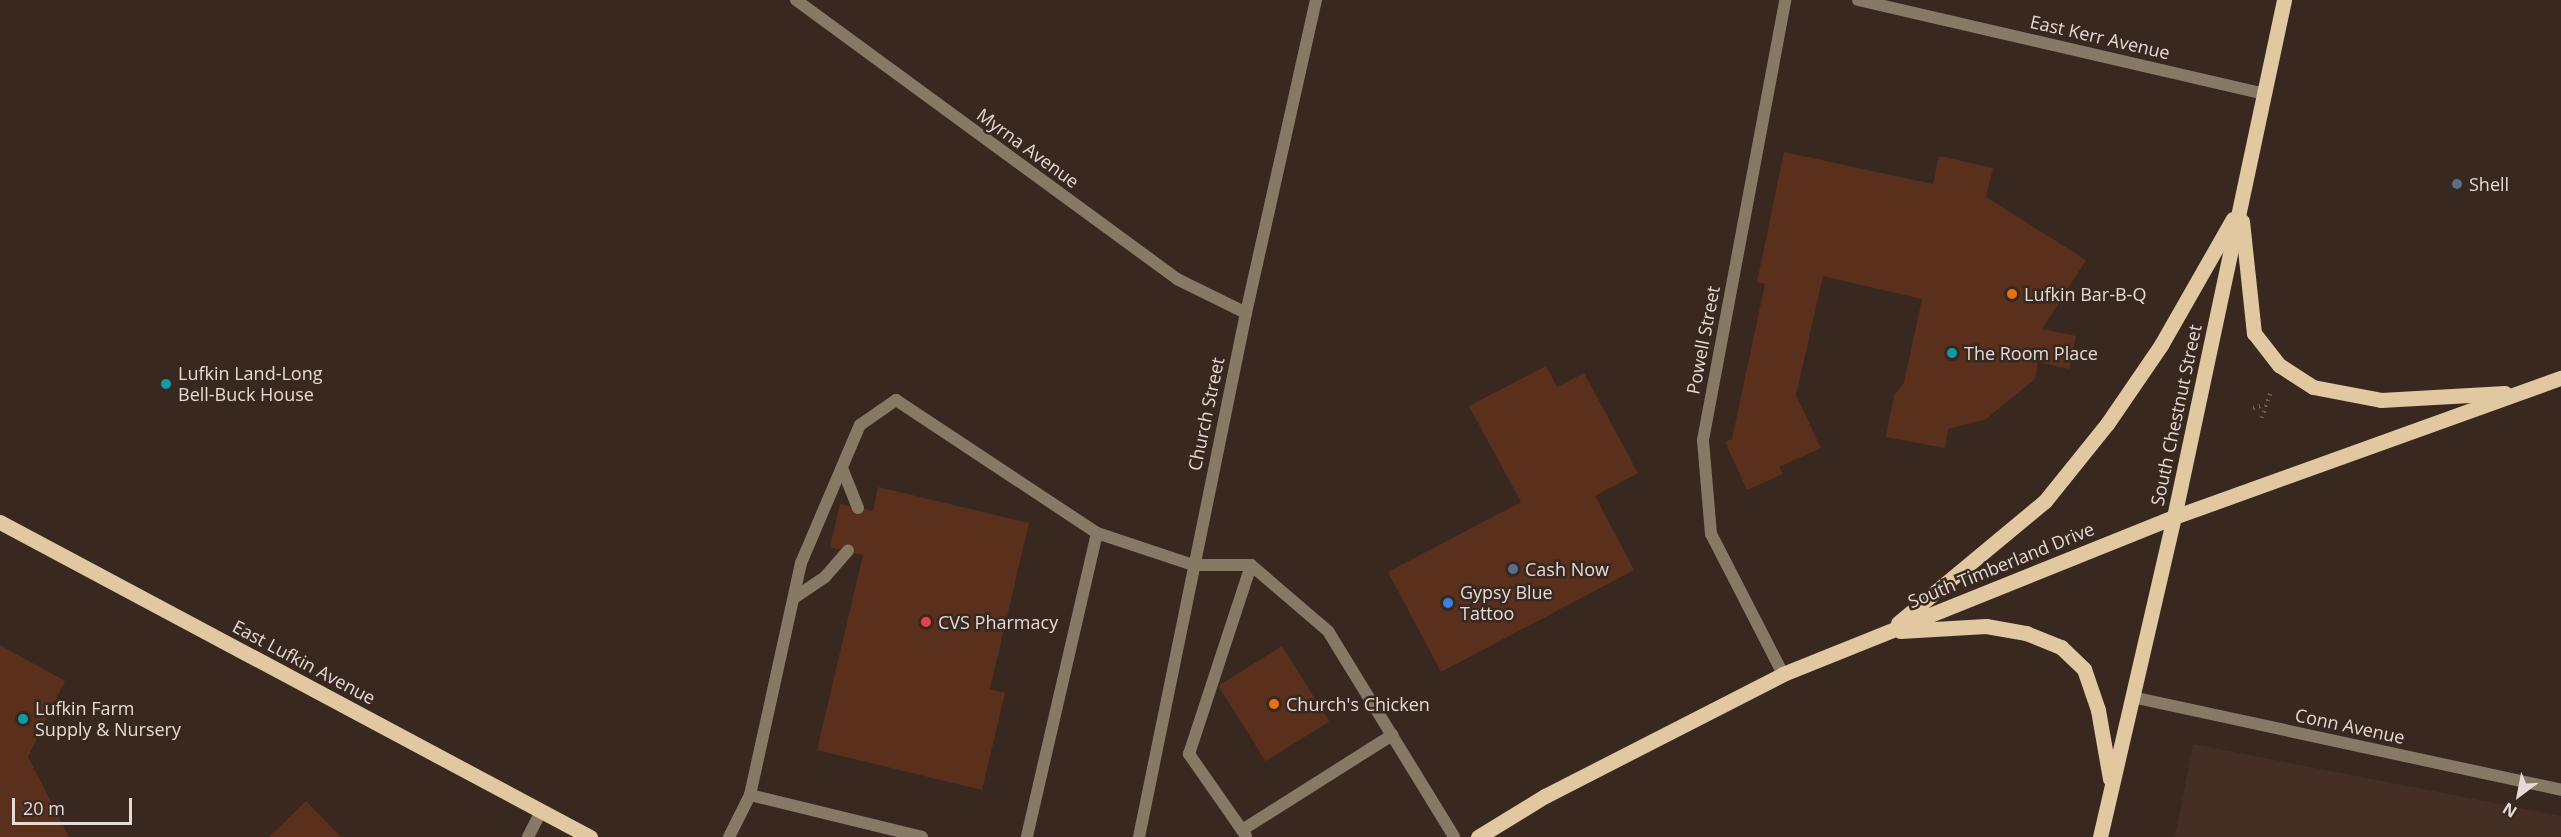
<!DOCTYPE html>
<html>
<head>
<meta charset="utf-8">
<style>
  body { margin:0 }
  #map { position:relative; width:2561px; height:837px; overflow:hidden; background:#382820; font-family:"Open Sans",sans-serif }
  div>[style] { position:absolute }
  .built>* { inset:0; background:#452e24 }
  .building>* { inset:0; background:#5a301d; transform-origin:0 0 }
  .path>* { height:4px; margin-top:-2px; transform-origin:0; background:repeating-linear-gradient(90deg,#6e5f58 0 1.5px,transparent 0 6px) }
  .lane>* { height:12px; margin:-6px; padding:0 6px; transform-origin:6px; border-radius:6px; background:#867a67 }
  .street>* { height:12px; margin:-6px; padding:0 6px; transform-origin:6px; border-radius:6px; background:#867a67 }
  .primary>* { height:15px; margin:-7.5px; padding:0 7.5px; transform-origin:7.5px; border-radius:7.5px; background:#e1c8a1 }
  .dots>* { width:16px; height:16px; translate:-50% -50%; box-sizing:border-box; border:3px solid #382820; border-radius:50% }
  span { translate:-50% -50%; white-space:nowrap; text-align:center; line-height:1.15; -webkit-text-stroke:5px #382820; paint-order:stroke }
  .street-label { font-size:18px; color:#e5dad5 }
  .poi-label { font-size:18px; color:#e5dad5 }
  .left { translate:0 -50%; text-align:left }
  .north { position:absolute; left:2489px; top:765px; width:60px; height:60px; -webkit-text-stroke:4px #382820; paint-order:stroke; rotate:212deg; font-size:16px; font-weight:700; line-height:24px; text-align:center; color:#e5dad5 }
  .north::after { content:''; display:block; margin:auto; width:21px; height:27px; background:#e5dad5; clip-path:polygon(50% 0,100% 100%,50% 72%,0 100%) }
  .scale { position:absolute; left:12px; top:798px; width:120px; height:27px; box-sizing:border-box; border:3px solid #e5dad5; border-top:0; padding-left:8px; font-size:18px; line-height:21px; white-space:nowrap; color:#e5dad5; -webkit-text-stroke:4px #382820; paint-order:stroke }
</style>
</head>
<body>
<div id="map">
  <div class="built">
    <i style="clip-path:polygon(2193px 744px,2561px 816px,2561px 837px,2175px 837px)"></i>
  </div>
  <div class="building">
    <i style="clip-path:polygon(1784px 152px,1933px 184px,1939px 156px,1993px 168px,1986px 197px,2086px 260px,2042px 329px,2076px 336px,2069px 369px,2038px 362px,2035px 379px,1986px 419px,1948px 429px,1945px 448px,1886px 437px,1894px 395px,1904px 383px,1922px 299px,1823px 276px,1796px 395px,1821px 448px,1779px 467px,1783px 474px,1747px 490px,1725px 442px,1732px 439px,1765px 284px,1757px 282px)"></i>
    <i style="clip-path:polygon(1546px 366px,1557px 387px,1584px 373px,1638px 473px,1595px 496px,1634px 570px,1441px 672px,1388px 572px,1521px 502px,1469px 406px)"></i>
    <i style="clip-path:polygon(878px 487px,1029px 523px,990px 689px,1005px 693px,982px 790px,817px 750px,863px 555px,830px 547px,840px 504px,873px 511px)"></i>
    <i style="clip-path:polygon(0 645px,65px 681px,28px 757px,69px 837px,0 837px)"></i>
    <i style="left:1282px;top:646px;width:89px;height:75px;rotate:58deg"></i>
    <i style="clip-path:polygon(306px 801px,341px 837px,269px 837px)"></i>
  </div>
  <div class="path">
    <i style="left:2253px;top:408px;width:12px;rotate:-14deg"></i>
    <i style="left:2262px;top:418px;width:26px;rotate:-72deg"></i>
  </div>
  <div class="lane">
    <i style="left:842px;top:468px;width:43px;rotate:68.2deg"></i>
    <i style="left:1097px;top:533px;width:101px;rotate:18.4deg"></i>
    <i style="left:1193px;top:565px;width:58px"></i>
    <i style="left:1251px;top:565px;width:101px;rotate:40.6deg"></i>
    <i style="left:1328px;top:631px;width:241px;rotate:58.5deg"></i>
    <i style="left:794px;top:598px;width:37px;rotate:-34deg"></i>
    <i style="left:825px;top:577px;width:35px;rotate:-49deg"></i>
    <i style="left:750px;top:795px;width:177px;rotate:13.7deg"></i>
    <i style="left:1242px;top:830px;width:93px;rotate:-124.9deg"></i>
    <i style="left:1189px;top:754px;width:199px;rotate:-71.8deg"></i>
    <i style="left:1246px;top:836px;width:7px;rotate:-124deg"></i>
    <i style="left:1242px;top:830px;width:178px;rotate:-32.3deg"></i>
    <i style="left:528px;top:837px;width:29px;rotate:-63deg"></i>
    <i style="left:729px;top:837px;width:47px;rotate:-63.4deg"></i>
    <i style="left:750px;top:795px;width:238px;rotate:-77.6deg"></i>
    <i style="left:801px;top:563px;width:150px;rotate:-66.9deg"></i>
    <i style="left:860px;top:425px;width:44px;rotate:-34.8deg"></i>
    <i style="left:896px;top:400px;width:241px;rotate:33.5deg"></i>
    <i style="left:1097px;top:533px;width:312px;rotate:103deg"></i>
  </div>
  <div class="street">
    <i style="left:796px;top:0;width:472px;rotate:36.2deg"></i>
    <i style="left:1177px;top:279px;width:77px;rotate:26.2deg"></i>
    <i style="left:1858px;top:0;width:417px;rotate:13deg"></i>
    <i style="left:1783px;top:674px;width:157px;rotate:-117.2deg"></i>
    <i style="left:1711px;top:534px;width:94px;rotate:-94.9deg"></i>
    <i style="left:1703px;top:440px;width:448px;rotate:-79.4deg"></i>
    <i style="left:2132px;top:697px;width:439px;rotate:12.2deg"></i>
    <i style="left:1139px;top:837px;width:535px;rotate:-78.46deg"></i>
    <i style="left:1246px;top:313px;width:321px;rotate:-77.4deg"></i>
  </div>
  <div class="primary">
    <i style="left:2242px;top:221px;width:113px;rotate:83.9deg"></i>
    <i style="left:2254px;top:333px;width:41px;rotate:52deg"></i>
    <i style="left:2279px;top:365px;width:40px;rotate:32.9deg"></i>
    <i style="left:2313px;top:387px;width:69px;rotate:10.8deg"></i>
    <i style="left:2381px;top:400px;width:124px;rotate:-3.2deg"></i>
    <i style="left:0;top:522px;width:669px;rotate:28.1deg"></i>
    <i style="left:1898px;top:623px;width:191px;rotate:-39.7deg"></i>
    <i style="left:2045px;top:501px;width:99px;rotate:-51.2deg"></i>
    <i style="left:2107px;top:424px;width:96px;rotate:-55.6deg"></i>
    <i style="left:2161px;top:345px;width:145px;rotate:-60.3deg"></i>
    <i style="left:1900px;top:631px;width:86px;rotate:-3.3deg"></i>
    <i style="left:1986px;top:626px;width:41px;rotate:9.9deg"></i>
    <i style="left:2026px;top:633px;width:38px;rotate:22deg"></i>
    <i style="left:2061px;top:647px;width:32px;rotate:44deg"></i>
    <i style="left:2084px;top:669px;width:43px;rotate:71.1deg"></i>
    <i style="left:2098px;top:710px;width:70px;rotate:80.1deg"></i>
    <i style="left:1478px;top:837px;width:79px;rotate:-31.5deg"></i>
    <i style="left:1545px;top:796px;width:267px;rotate:-27.1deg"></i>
    <i style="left:1783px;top:674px;width:421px;rotate:-21.9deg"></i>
    <i style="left:2174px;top:517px;width:411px;rotate:-19.8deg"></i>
    <i style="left:2100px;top:837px;width:328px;rotate:-77deg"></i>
    <i style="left:2174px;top:517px;width:529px;rotate:-77.99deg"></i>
  </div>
  <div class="dots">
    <i style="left:2457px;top:184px;background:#5c6f8a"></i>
    <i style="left:2012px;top:294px;background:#e8710a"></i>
    <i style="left:1952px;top:353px;background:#0f9aa8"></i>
    <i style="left:166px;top:384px;background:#0f9aa8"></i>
    <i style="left:1513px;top:569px;background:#5c6f8a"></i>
    <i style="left:1448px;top:603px;background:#3f7fe0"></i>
    <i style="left:926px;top:622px;background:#e0444e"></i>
    <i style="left:1274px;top:704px;background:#e8710a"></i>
    <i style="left:23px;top:719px;background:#0f9aa8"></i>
  </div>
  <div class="street-label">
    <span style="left:2100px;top:37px;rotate:13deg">East Kerr Avenue</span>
    <span style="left:1028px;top:148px;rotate:36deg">Myrna Avenue</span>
    <span style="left:1703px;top:340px;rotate:-79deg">Powell Street</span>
    <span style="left:1206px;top:414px;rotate:-78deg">Church Street</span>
    <span style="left:2176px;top:415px;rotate:-78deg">South Chestnut Street</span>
    <span style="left:2001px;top:565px;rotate:-22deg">South Timberland Drive</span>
    <span style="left:304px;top:662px;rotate:28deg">East Lufkin Avenue</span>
    <span style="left:2350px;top:726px;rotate:12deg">Conn Avenue</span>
  </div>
  <div class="poi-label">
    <span class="left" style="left:2469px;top:184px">Shell</span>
    <span class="left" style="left:2024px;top:294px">Lufkin Bar-B-Q</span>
    <span class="left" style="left:1964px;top:353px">The Room Place</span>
    <span class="left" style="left:178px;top:384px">Lufkin Land-Long<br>Bell-Buck House</span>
    <span class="left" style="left:1525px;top:569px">Cash Now</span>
    <span class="left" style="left:1460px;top:603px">Gypsy Blue<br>Tattoo</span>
    <span class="left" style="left:938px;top:622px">CVS Pharmacy</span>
    <span class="left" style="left:1286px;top:704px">Church's Chicken</span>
    <span class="left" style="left:35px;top:719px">Lufkin Farm<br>Supply &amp; Nursery</span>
  </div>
  <div class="north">N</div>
  <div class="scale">20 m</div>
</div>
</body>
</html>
